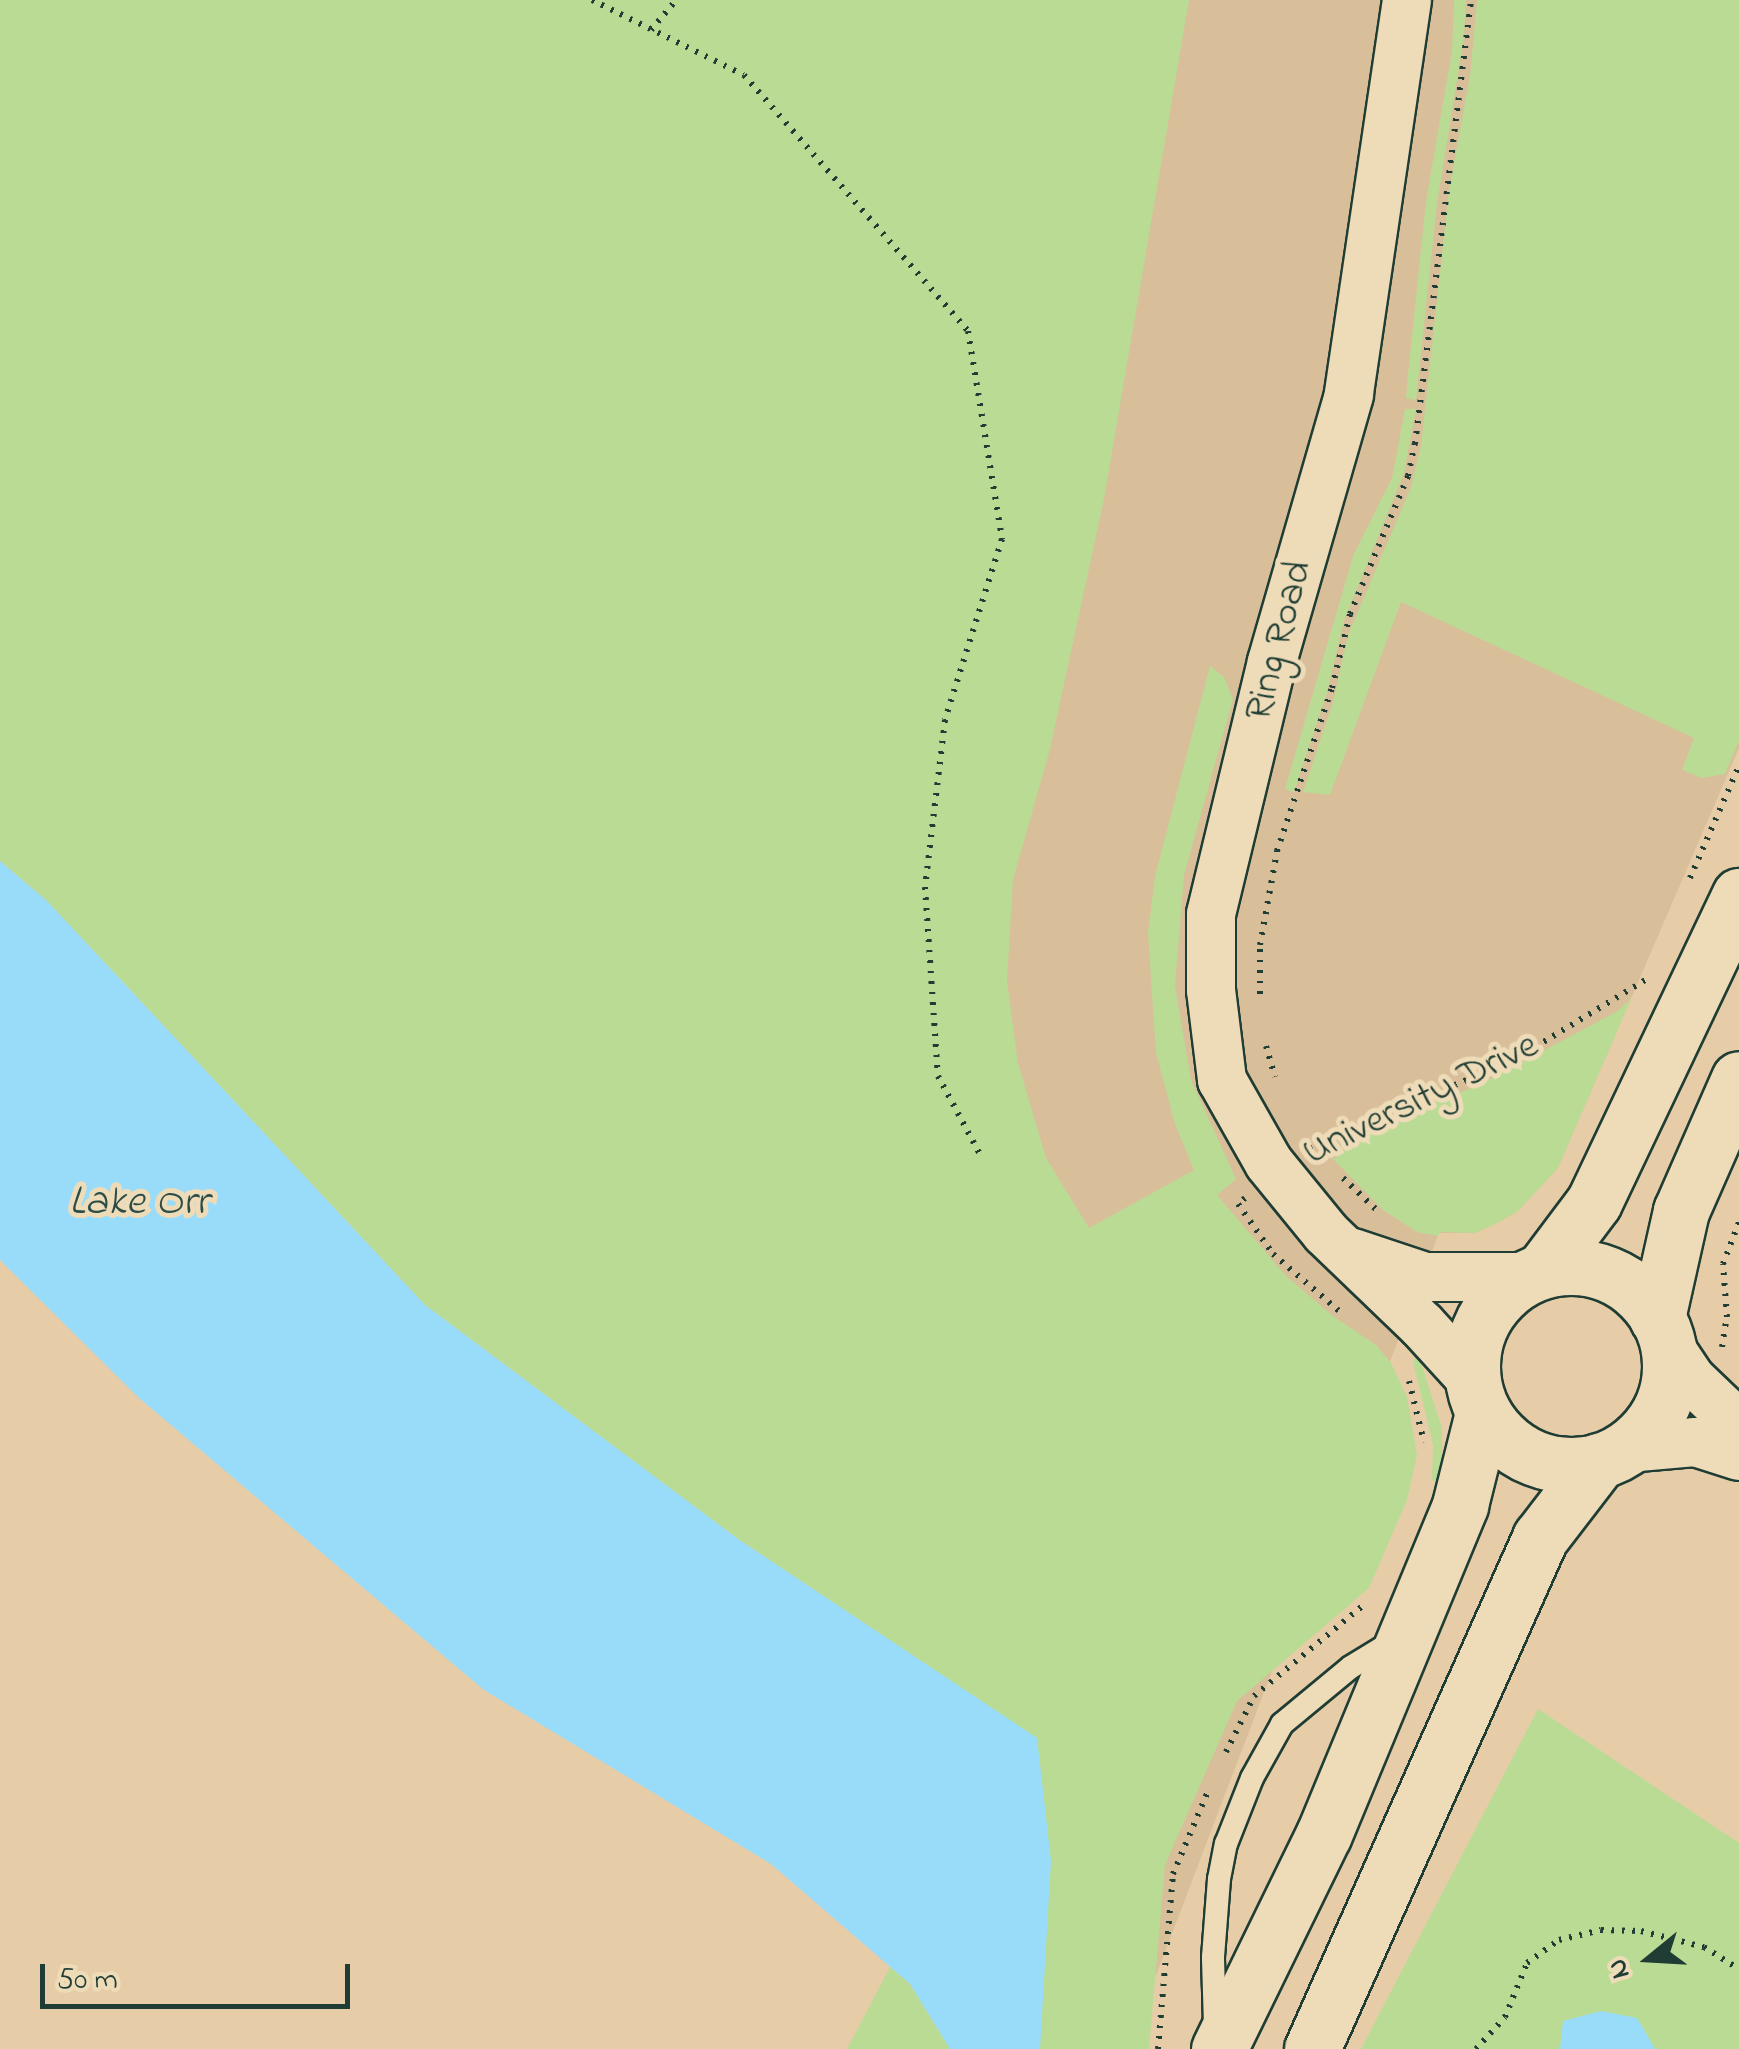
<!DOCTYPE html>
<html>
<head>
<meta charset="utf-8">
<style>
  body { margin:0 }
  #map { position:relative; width:1739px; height:2049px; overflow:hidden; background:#e6cda8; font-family:"Indie Flower",sans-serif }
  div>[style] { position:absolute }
  .built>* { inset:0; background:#d9be9a }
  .green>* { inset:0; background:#badb94 }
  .water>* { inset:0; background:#98dcfa }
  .path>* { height:6px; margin-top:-3px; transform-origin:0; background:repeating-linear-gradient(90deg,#1f3d34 0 2.5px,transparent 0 10.5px) }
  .roads { filter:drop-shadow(2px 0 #1f3d34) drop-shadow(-2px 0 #1f3d34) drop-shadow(0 2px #1f3d34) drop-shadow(0 -2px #1f3d34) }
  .lane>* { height:22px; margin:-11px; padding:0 11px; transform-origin:11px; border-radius:11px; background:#eedbb8 }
  .street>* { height:48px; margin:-24px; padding:0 24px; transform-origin:24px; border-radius:24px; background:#eedbb8 }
  .secondary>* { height:55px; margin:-27.5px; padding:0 27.5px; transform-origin:27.5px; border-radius:27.5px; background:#eedbb8 }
  .secondary>.ring { margin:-27.5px; padding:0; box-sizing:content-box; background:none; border:55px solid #eedbb8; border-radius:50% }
  span { translate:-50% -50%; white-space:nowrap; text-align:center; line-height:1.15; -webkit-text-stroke:10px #eedbb8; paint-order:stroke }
  .street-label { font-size:40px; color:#1f3d34 }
  .water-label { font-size:42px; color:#2b4d48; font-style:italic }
  .north { position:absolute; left:1599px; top:1909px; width:100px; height:100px; -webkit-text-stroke:8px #eedbb8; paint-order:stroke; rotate:252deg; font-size:28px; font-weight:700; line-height:40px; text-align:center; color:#1f3d34 }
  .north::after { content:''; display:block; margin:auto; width:35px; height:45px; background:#1f3d34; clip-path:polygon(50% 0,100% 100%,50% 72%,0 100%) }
  .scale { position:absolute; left:40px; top:1964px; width:310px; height:45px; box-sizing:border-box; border:5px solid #1f3d34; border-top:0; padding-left:12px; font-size:30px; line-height:35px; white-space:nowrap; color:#1f3d34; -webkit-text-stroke:8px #eedbb8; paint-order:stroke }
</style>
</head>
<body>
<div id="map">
  <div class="built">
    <i style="clip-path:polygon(0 0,1739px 0,1739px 748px,1558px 1168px,1518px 1211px,1499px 1222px,1475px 1233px,1439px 1233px,1128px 2049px,1040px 2049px,1036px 1738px,0 861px)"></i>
  </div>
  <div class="green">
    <i style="clip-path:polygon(0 0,1189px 0,1104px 499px,1050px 749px,1013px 880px,1007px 981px,1018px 1063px,1046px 1158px,1089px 1228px,1194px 1170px,1175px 1124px,1156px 1053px,1148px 933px,1155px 876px,1210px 666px,1224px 677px,1233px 699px,1184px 875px,1175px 986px,1191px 1080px,1236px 1179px,1217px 1195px,1286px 1276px,1333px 1316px,1376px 1345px,1391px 1363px,1407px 1397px,1417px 1455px,1407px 1500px,1369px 1588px,1237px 1701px,1165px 1865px,1149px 2049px,1040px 2049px,1036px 1738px,738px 1539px,425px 1305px,47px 901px,0 861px)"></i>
    <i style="clip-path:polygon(1454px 0,1466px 0,1464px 37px,1437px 204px,1416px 400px,1406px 398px,1408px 374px,1426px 201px,1452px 51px)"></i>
    <i style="clip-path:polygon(1477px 0,1739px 0,1739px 741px,1725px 774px,1702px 778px,1682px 770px,1694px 738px,1401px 602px,1330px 795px,1303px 792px,1333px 702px,1348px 635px,1411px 487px,1421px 446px,1449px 190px,1470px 76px)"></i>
    <i style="clip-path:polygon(1405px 409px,1416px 409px,1404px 473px,1344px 621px,1326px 696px,1294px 792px,1285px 789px,1353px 556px,1392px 478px)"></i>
    <i style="clip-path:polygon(1631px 999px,1558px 1168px,1518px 1211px,1499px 1222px,1475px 1233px,1440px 1232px,1438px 1236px,1417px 1232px,1383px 1210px,1333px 1159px,1378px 1126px,1481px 1084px,1616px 1012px)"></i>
    <i style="clip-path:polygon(1418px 1353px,1442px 1428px,1442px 1483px,1432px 1480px,1433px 1445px,1413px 1362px)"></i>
    <i style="clip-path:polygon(1538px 1709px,1739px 1843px,1739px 2049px,1361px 2049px)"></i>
    <i style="clip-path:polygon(890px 1967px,910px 1984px,950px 2049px,847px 2049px)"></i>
  </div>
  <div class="water">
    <i style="clip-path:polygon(0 861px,47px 901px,425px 1305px,738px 1539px,1037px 1738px,1051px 1861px,1040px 2049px,950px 2049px,910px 1984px,771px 1864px,484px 1690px,139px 1398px,0 1260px)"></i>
    <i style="clip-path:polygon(1601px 2011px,1637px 2018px,1655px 2049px,1560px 2049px,1563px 2021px)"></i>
  </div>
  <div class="path">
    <i style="left:592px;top:0;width:169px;rotate:26.3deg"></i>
    <i style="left:744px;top:75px;width:340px;rotate:48.8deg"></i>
    <i style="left:968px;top:331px;width:211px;rotate:80.7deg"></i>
    <i style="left:1002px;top:539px;width:190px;rotate:107.5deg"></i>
    <i style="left:945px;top:720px;width:168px;rotate:96.8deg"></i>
    <i style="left:925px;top:887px;width:189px;rotate:86.1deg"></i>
    <i style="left:938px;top:1076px;width:93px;rotate:61.8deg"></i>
    <i style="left:651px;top:30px;width:39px;rotate:-50deg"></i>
    <i style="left:1690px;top:878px;width:122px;rotate:-66.4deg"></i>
    <i style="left:1260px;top:994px;width:49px;rotate:-90deg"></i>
    <i style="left:1260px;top:945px;width:96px;rotate:-79.7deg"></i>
    <i style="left:1277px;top:851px;width:172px;rotate:-71.4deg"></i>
    <i style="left:1332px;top:688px;width:76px;rotate:-76.3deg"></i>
    <i style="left:1350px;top:614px;width:150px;rotate:-67.2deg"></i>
    <i style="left:1408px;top:476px;width:33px;rotate:-78deg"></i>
    <i style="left:1415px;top:444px;width:448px;rotate:-82.8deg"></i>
    <i style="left:1266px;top:1046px;width:32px;rotate:74deg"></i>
    <i style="left:1310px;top:1148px;width:226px;rotate:-23.5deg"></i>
    <i style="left:1517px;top:1058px;width:152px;rotate:-31.3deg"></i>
    <i style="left:1343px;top:1178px;width:52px;rotate:43.5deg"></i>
    <i style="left:1245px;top:1198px;width:9px;rotate:139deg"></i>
    <i style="left:1238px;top:1204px;width:61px;rotate:55deg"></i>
    <i style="left:1273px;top:1254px;width:87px;rotate:40.8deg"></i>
    <i style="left:1722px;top:1347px;width:30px;rotate:-81deg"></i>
    <i style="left:1727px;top:1317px;width:53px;rotate:-94.3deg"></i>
    <i style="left:1723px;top:1264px;width:45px;rotate:-69.1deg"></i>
    <i style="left:1409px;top:1381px;width:63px;rotate:76.2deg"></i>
    <i style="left:1226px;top:1752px;width:63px;rotate:-63.4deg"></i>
    <i style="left:1254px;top:1696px;width:144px;rotate:-39.7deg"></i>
    <i style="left:1158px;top:2049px;width:176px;rotate:-85.1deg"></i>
    <i style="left:1173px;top:1874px;width:90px;rotate:-67.1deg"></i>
    <i style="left:1476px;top:2049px;width:43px;rotate:-47.8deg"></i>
    <i style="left:1505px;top:2017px;width:58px;rotate:-67.8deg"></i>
    <i style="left:1527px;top:1963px;width:39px;rotate:-36deg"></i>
    <i style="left:1559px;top:1940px;width:43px;rotate:-13.4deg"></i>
    <i style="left:1601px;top:1930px;width:40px;rotate:1.4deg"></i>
    <i style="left:1641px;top:1931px;width:65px;rotate:14.3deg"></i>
    <i style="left:1704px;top:1947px;width:41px;rotate:32.2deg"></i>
  </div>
  <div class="roads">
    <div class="lane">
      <i style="left:1215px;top:2026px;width:69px;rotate:-91.7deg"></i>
      <i style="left:1213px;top:1957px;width:78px;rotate:-85.6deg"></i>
      <i style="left:1219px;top:1879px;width:36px;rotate:-79deg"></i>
      <i style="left:1226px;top:1844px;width:71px;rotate:-68.5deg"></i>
      <i style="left:1252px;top:1778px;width:62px;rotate:-60.9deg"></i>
      <i style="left:1282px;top:1724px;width:89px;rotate:-39.6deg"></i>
      <i style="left:1351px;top:1667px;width:48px;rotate:-31.4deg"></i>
    </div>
    <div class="street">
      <i style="left:1407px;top:0;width:399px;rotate:98.4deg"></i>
      <i style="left:1349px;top:395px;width:278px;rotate:106.1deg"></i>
      <i style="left:1272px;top:662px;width:259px;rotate:103.6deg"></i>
      <i style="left:1211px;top:914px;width:76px;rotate:90deg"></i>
      <i style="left:1211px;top:990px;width:91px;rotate:83deg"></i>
      <i style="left:1222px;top:1080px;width:95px;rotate:60.5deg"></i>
      <i style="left:1269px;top:1163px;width:90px;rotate:50.8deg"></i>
      <i style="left:1326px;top:1233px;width:133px;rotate:43.8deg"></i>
      <i style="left:1422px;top:1325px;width:76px;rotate:47.7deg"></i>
      <i style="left:1353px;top:1253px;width:76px;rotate:18.4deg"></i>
      <i style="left:1425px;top:1277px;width:100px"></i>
      <i style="left:1667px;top:1343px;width:43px;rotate:56.3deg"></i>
      <i style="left:1691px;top:1379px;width:66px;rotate:43.8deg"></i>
      <i style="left:1627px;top:1448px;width:68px;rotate:-5deg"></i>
      <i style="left:1695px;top:1442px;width:46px;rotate:17.7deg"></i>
    </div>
    <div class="secondary">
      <i class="ring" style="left:1472px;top:1267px;width:143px;height:143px"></i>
      <i style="left:1543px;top:1270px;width:85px;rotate:-53.1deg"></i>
      <i style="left:1594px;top:1202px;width:339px;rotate:-64.6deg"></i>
      <i style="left:1657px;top:1318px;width:110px;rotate:-77.4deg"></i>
      <i style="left:1681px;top:1211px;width:144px;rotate:-66.3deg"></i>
      <i style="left:1219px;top:2049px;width:239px;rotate:-64deg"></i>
      <i style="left:1324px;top:1834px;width:356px;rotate:-67.5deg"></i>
      <i style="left:1460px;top:1505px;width:95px;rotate:-76deg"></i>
      <i style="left:1312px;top:2049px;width:560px;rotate:-65.95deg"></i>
      <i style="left:1540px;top:1538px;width:97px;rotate:-52.5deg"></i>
    </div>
  </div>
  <div class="street-label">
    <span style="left:1280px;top:641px;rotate:-75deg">Ring Road</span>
    <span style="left:1421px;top:1100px;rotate:-26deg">University Drive</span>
  </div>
  <div class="water-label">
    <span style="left:139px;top:1203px">Lake Orr</span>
  </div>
  <div class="north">N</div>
  <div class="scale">50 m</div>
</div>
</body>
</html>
